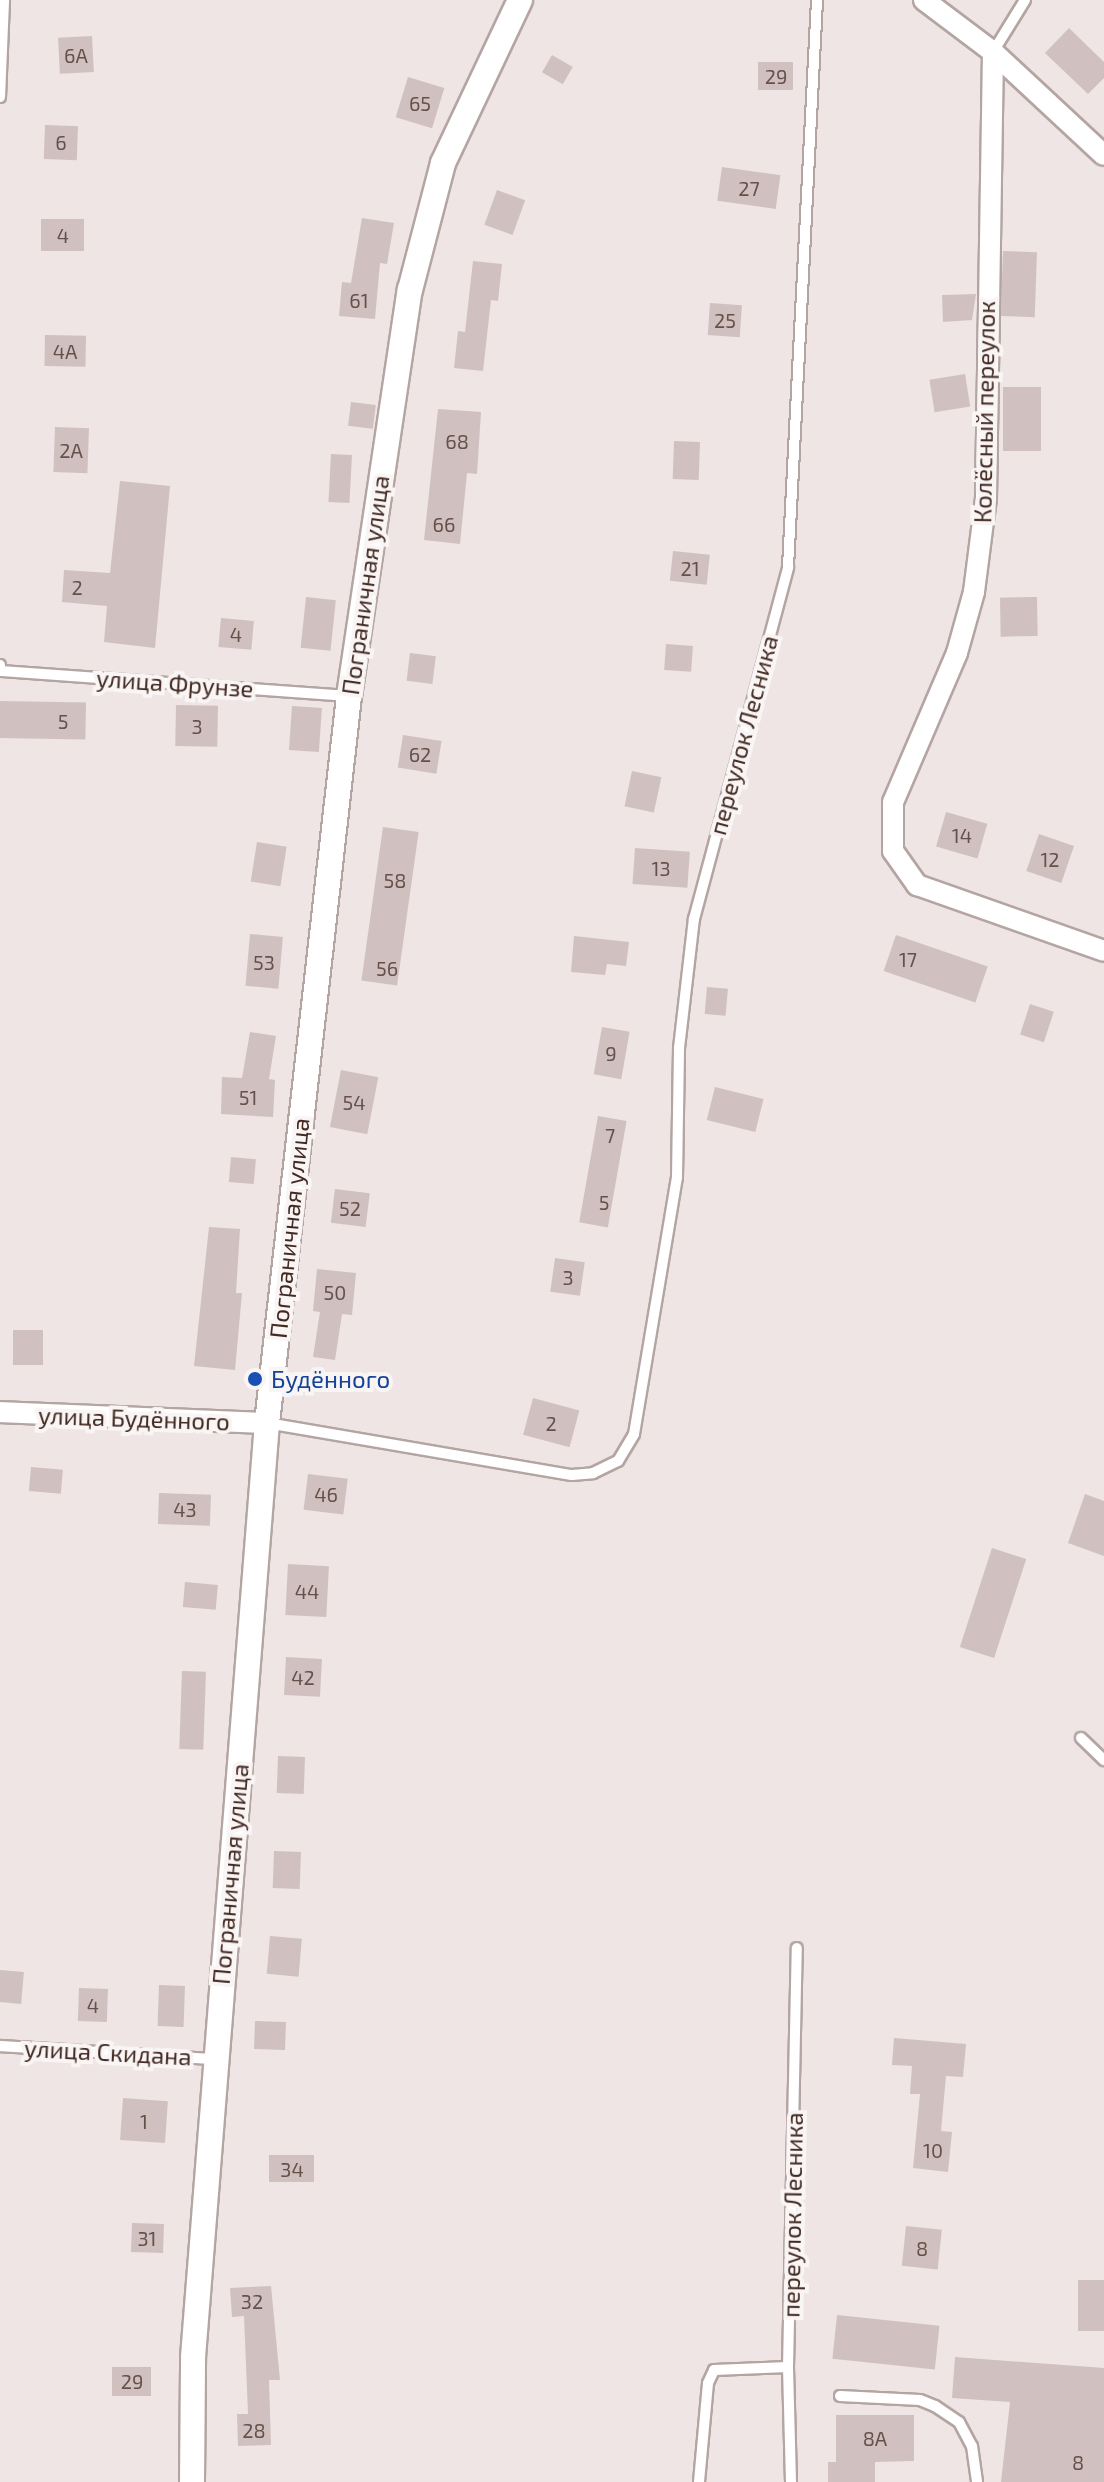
<!DOCTYPE html>
<html>
<head>
<meta charset="utf-8">
<style>
  body { margin:0 }
  #map { position:relative; width:1104px; height:2482px; overflow:hidden; background:#eee5e4; font-family:"Exo 2",sans-serif }
  div>[style] { position:absolute }
  .building>* { inset:0; background:#d0c1c0; transform-origin:0 0 }
  .roads { filter:drop-shadow(2px 0 #b4a5a2) drop-shadow(-2px 0 #b4a5a2) drop-shadow(0 2px #b4a5a2) drop-shadow(0 -2px #b4a5a2) }
  .lane>* { height:10px; margin:-5px; padding:0 5px; transform-origin:5px; border-radius:5px; background:#fff }
  .street>* { height:20px; margin:-10px; padding:0 10px; transform-origin:10px; border-radius:10px; background:#fff }
  .secondary>* { height:24px; margin:-12px; padding:0 12px; transform-origin:12px; border-radius:12px; background:#fff }
  .dots>* { width:22px; height:22px; translate:-50% -50%; box-sizing:border-box; border:4px solid #faf5f5; border-radius:50% }
  span { translate:-50% -50%; white-space:nowrap; text-align:center; line-height:1.15; -webkit-text-stroke:8px #faf5f5; paint-order:stroke }
  .number-label { font-size:20px; color:#66504a }
  .number-label span { -webkit-text-stroke-width:0 }
  .street-label { font-size:24px; color:#422a22 }
  .transit-label { font-size:24px; color:#164399 }
  .left { translate:0 -50%; text-align:left }
</style>
</head>
<body>
<div id="map">
  <div class="building">
    <i style="clip-path:polygon(1069px 28px,1104px 62px,1104px 78px,1088px 94px,1045px 53px)"></i>
    <i style="left:92px;top:36px;width:36px;height:34px;rotate:87deg"></i>
    <i style="left:552px;top:55px;width:24px;height:20px;rotate:30deg"></i>
    <i style="left:758px;top:62px;width:35px;height:28px"></i>
    <i style="left:408px;top:77px;width:38px;height:42px;rotate:17deg"></i>
    <i style="left:45px;top:125px;width:33px;height:34px;rotate:2deg"></i>
    <i style="left:722px;top:167px;width:59px;height:34px;rotate:8deg"></i>
    <i style="left:497px;top:190px;width:30px;height:37px;rotate:20deg"></i>
    <i style="clip-path:polygon(362px 218px,394px 223px,387px 264px,380px 263px,375px 319px,339px 316px,342px 282px,351px 283px)"></i>
    <i style="left:41px;top:219px;width:43px;height:32px"></i>
    <i style="left:1003px;top:251px;width:34px;height:65px;rotate:2deg"></i>
    <i style="clip-path:polygon(473px 261px,502px 264px,498px 301px,491px 300px,483px 371px,454px 368px,458px 331px,465px 332px)"></i>
    <i style="clip-path:polygon(976px 294px,972px 320px,943px 322px,942px 295px)"></i>
    <i style="left:710px;top:303px;width:32px;height:32px;rotate:4deg"></i>
    <i style="left:45px;top:335px;width:41px;height:31px;rotate:1deg"></i>
    <i style="left:965px;top:374px;width:33px;height:36px;rotate:81deg"></i>
    <i style="left:1003px;top:387px;width:38px;height:64px"></i>
    <i style="left:351px;top:402px;width:25px;height:24px;rotate:7deg"></i>
    <i style="clip-path:polygon(438px 409px,481px 412px,477px 474px,467px 473px,460px 544px,424px 540px)"></i>
    <i style="left:55px;top:427px;width:34px;height:45px;rotate:2deg"></i>
    <i style="left:674px;top:441px;width:26px;height:38px;rotate:2deg"></i>
    <i style="left:331px;top:454px;width:21px;height:48px;rotate:3deg"></i>
    <i style="clip-path:polygon(120px 481px,170px 486px,155px 648px,104px 642px,107px 606px,62px 602px,64px 570px,110px 573px)"></i>
    <i style="left:673px;top:551px;width:37px;height:30px;rotate:6deg"></i>
    <i style="left:306px;top:597px;width:30px;height:51px;rotate:6deg"></i>
    <i style="left:1037px;top:597px;width:39px;height:37px;rotate:89deg"></i>
    <i style="left:221px;top:618px;width:33px;height:29px;rotate:5deg"></i>
    <i style="left:666px;top:644px;width:27px;height:26px;rotate:4deg"></i>
    <i style="left:410px;top:653px;width:26px;height:28px;rotate:7deg"></i>
    <i style="left:0;top:701px;width:86px;height:37px;rotate:1deg"></i>
    <i style="left:176px;top:705px;width:42px;height:41px;rotate:1deg"></i>
    <i style="left:292px;top:706px;width:30px;height:44px;rotate:4deg"></i>
    <i style="left:403px;top:735px;width:39px;height:33px;rotate:9deg"></i>
    <i style="left:632px;top:771px;width:30px;height:36px;rotate:12deg"></i>
    <i style="left:946px;top:812px;width:43px;height:36px;rotate:16deg"></i>
    <i style="left:383px;top:827px;width:36px;height:155px;rotate:8deg"></i>
    <i style="left:1039px;top:834px;width:37px;height:39px;rotate:19deg"></i>
    <i style="left:257px;top:842px;width:30px;height:40px;rotate:9deg"></i>
    <i style="left:635px;top:848px;width:55px;height:36px;rotate:4deg"></i>
    <i style="left:250px;top:934px;width:33px;height:52px;rotate:5deg"></i>
    <i style="left:896px;top:935px;width:97px;height:38px;rotate:19deg"></i>
    <i style="clip-path:polygon(574px 936px,629px 942px,626px 966px,607px 964px,605px 975px,571px 972px)"></i>
    <i style="left:707px;top:987px;width:21px;height:27px;rotate:5deg"></i>
    <i style="left:1030px;top:1004px;width:25px;height:32px;rotate:18deg"></i>
    <i style="left:602px;top:1027px;width:28px;height:48px;rotate:10deg"></i>
    <i style="clip-path:polygon(250px 1032px,276px 1036px,269px 1079px,275px 1080px,273px 1117px,221px 1114px,222px 1077px,242px 1078px)"></i>
    <i style="left:341px;top:1070px;width:38px;height:58px;rotate:11deg"></i>
    <i style="left:715px;top:1087px;width:50px;height:34px;rotate:14deg"></i>
    <i style="left:598px;top:1116px;width:29px;height:108px;rotate:10deg"></i>
    <i style="left:231px;top:1157px;width:25px;height:25px;rotate:5deg"></i>
    <i style="left:335px;top:1189px;width:35px;height:34px;rotate:7deg"></i>
    <i style="clip-path:polygon(209px 1227px,240px 1229px,236px 1293px,242px 1293px,235px 1370px,194px 1366px)"></i>
    <i style="left:555px;top:1258px;width:30px;height:34px;rotate:8deg"></i>
    <i style="clip-path:polygon(317px 1269px,356px 1273px,352px 1315px,342px 1314px,335px 1360px,313px 1357px,320px 1312px,313px 1311px)"></i>
    <i style="left:13px;top:1330px;width:30px;height:35px"></i>
    <i style="left:533px;top:1398px;width:48px;height:38px;rotate:15deg"></i>
    <i style="left:31px;top:1467px;width:32px;height:24px;rotate:5deg"></i>
    <i style="left:308px;top:1474px;width:40px;height:36px;rotate:7deg"></i>
    <i style="left:159px;top:1493px;width:52px;height:31px;rotate:2deg"></i>
    <i style="clip-path:polygon(1085px 1494px,1104px 1501px,1104px 1556px,1068px 1543px)"></i>
    <i style="left:992px;top:1548px;width:36px;height:104px;rotate:18deg"></i>
    <i style="left:288px;top:1564px;width:41px;height:51px;rotate:3deg"></i>
    <i style="left:185px;top:1582px;width:33px;height:25px;rotate:5deg"></i>
    <i style="left:286px;top:1657px;width:36px;height:38px;rotate:3deg"></i>
    <i style="left:182px;top:1671px;width:24px;height:78px;rotate:2deg"></i>
    <i style="left:278px;top:1756px;width:27px;height:37px;rotate:2deg"></i>
    <i style="left:274px;top:1851px;width:27px;height:37px;rotate:2deg"></i>
    <i style="left:270px;top:1936px;width:32px;height:38px;rotate:5deg"></i>
    <i style="left:0;top:1970px;width:24px;height:32px;rotate:5deg"></i>
    <i style="left:159px;top:1985px;width:26px;height:41px;rotate:2deg"></i>
    <i style="left:79px;top:1988px;width:29px;height:33px;rotate:2deg"></i>
    <i style="left:255px;top:2021px;width:31px;height:28px;rotate:2deg"></i>
    <i style="clip-path:polygon(894px 2038px,966px 2044px,963px 2077px,946px 2076px,941px 2131px,952px 2132px,948px 2172px,913px 2168px,920px 2094px,910px 2094px,912px 2066px,892px 2065px)"></i>
    <i style="left:123px;top:2098px;width:45px;height:42px;rotate:4deg"></i>
    <i style="left:314px;top:2155px;width:27px;height:45px;rotate:90deg"></i>
    <i style="left:132px;top:2223px;width:32px;height:29px;rotate:2deg"></i>
    <i style="left:906px;top:2226px;width:36px;height:40px;rotate:6deg"></i>
    <i style="left:1078px;top:2280px;width:26px;height:51px"></i>
    <i style="clip-path:polygon(271px 2286px,280px 2380px,269px 2380px,271px 2445px,238px 2446px,237px 2414px,248px 2414px,244px 2316px,232px 2317px,230px 2288px)"></i>
    <i style="left:837px;top:2315px;width:103px;height:44px;rotate:6deg"></i>
    <i style="clip-path:polygon(955px 2357px,1104px 2368px,1104px 2482px,1001px 2482px,1010px 2402px,952px 2398px)"></i>
    <i style="left:112px;top:2367px;width:39px;height:29px"></i>
    <i style="clip-path:polygon(836px 2415px,914px 2415px,914px 2461px,875px 2462px,875px 2482px,828px 2482px,828px 2462px,836px 2462px)"></i>
  </div>
  <div class="roads">
    <div class="lane">
      <i style="left:993px;top:52px;width:61px;rotate:-58.4deg"></i>
      <i style="left:0;top:97px;width:97px;rotate:-87.6deg"></i>
      <i style="left:0;top:665px;width:6px;rotate:90deg"></i>
      <i style="left:0;top:671px;width:348px;rotate:4.1deg"></i>
      <i style="left:267px;top:1423px;width:309px;rotate:9.7deg"></i>
      <i style="left:572px;top:1475px;width:21px;rotate:-5deg"></i>
      <i style="left:593px;top:1473px;width:28px;rotate:-26deg"></i>
      <i style="left:618px;top:1461px;width:31px;rotate:-59deg"></i>
      <i style="left:634px;top:1434px;width:261px;rotate:-80.5deg"></i>
      <i style="left:677px;top:1177px;width:129px;rotate:-89.1deg"></i>
      <i style="left:679px;top:1048px;width:130px;rotate:-83.4deg"></i>
      <i style="left:694px;top:919px;width:364px;rotate:-75deg"></i>
      <i style="left:788px;top:567px;width:568px;rotate:-87.07deg"></i>
      <i style="left:1081px;top:1738px;width:32px;rotate:44deg"></i>
      <i style="left:0;top:2046px;width:215px;rotate:3.5deg"></i>
      <i style="left:840px;top:2396px;width:80px;rotate:2.9deg"></i>
      <i style="left:920px;top:2400px;width:16px;rotate:22deg"></i>
      <i style="left:935px;top:2406px;width:29px;rotate:34deg"></i>
      <i style="left:959px;top:2422px;width:27px;rotate:62deg"></i>
      <i style="left:972px;top:2446px;width:36px;rotate:82deg"></i>
      <i style="left:699px;top:2482px;width:99px;rotate:-84.8deg"></i>
      <i style="left:708px;top:2383px;width:14px;rotate:-65deg"></i>
      <i style="left:714px;top:2370px;width:74px;rotate:-2.3deg"></i>
      <i style="left:791px;top:2482px;width:115px;rotate:-91.5deg"></i>
      <i style="left:788px;top:2367px;width:419px;rotate:-88.8deg"></i>
    </div>
    <div class="street">
      <i style="left:924px;top:0;width:86px;rotate:37deg"></i>
      <i style="left:993px;top:52px;width:151px;rotate:42.9deg"></i>
      <i style="left:993px;top:52px;width:446px;rotate:90.9deg"></i>
      <i style="left:986px;top:498px;width:95px;rotate:97.3deg"></i>
      <i style="left:974px;top:592px;width:63px;rotate:105.6deg"></i>
      <i style="left:957px;top:653px;width:162px;rotate:113.2deg"></i>
      <i style="left:893px;top:802px;width:49px;rotate:90deg"></i>
      <i style="left:893px;top:851px;width:42px;rotate:54.8deg"></i>
      <i style="left:917px;top:885px;width:198px;rotate:19.4deg"></i>
      <i style="left:0;top:1412px;width:267px;rotate:2.4deg"></i>
    </div>
    <div class="secondary">
      <i style="left:192px;top:2482px;width:125px;rotate:-89.5deg"></i>
      <i style="left:193px;top:2357px;width:937px;rotate:-85.47deg"></i>
      <i style="left:267px;top:1423px;width:732px;rotate:-83.56deg"></i>
      <i style="left:349px;top:696px;width:411px;rotate:-81.5deg"></i>
      <i style="left:410px;top:290px;width:131px;rotate:-75.4deg"></i>
      <i style="left:443px;top:163px;width:180px;rotate:-64.7deg"></i>
    </div>
  </div>
  <div class="dots">
    <i style="left:255px;top:1379px;background:#1a4fb4"></i>
  </div>
  <div class="number-label">
    <span style="left:76px;top:55px">6А</span>
    <span style="left:776px;top:76px">29</span>
    <span style="left:420px;top:103px">65</span>
    <span style="left:61px;top:142px">6</span>
    <span style="left:749px;top:188px">27</span>
    <span style="left:63px;top:235px">4</span>
    <span style="left:359px;top:300px">61</span>
    <span style="left:725px;top:320px">25</span>
    <span style="left:65px;top:351px">4А</span>
    <span style="left:457px;top:441px">68</span>
    <span style="left:71px;top:450px">2А</span>
    <span style="left:444px;top:524px">66</span>
    <span style="left:690px;top:568px">21</span>
    <span style="left:77px;top:587px">2</span>
    <span style="left:236px;top:634px">4</span>
    <span style="left:63px;top:721px">5</span>
    <span style="left:197px;top:726px">3</span>
    <span style="left:420px;top:754px">62</span>
    <span style="left:962px;top:835px">14</span>
    <span style="left:1050px;top:859px">12</span>
    <span style="left:661px;top:868px">13</span>
    <span style="left:395px;top:880px">58</span>
    <span style="left:908px;top:959px">17</span>
    <span style="left:264px;top:962px">53</span>
    <span style="left:387px;top:968px">56</span>
    <span style="left:611px;top:1053px">9</span>
    <span style="left:248px;top:1097px">51</span>
    <span style="left:354px;top:1102px">54</span>
    <span style="left:610px;top:1135px">7</span>
    <span style="left:604px;top:1202px">5</span>
    <span style="left:350px;top:1208px">52</span>
    <span style="left:568px;top:1277px">3</span>
    <span style="left:335px;top:1292px">50</span>
    <span style="left:551px;top:1423px">2</span>
    <span style="left:326px;top:1494px">46</span>
    <span style="left:185px;top:1509px">43</span>
    <span style="left:307px;top:1591px">44</span>
    <span style="left:303px;top:1677px">42</span>
    <span style="left:93px;top:2005px">4</span>
    <span style="left:144px;top:2121px">1</span>
    <span style="left:933px;top:2150px">10</span>
    <span style="left:292px;top:2169px">34</span>
    <span style="left:147px;top:2238px">31</span>
    <span style="left:922px;top:2248px">8</span>
    <span style="left:252px;top:2301px">32</span>
    <span style="left:132px;top:2381px">29</span>
    <span style="left:254px;top:2430px">28</span>
    <span style="left:875px;top:2438px">8А</span>
    <span style="left:1078px;top:2462px">8</span>
  </div>
  <div class="street-label">
    <span style="left:984px;top:412px;rotate:-89deg">Колёсный переулок</span>
    <span style="left:365px;top:585px;rotate:-82deg">Пограничная улица</span>
    <span style="left:175px;top:683px;rotate:4deg">улица Фрунзе</span>
    <span style="left:743px;top:735px;rotate:-75deg">переулок Лесника</span>
    <span style="left:289px;top:1228px;rotate:-84deg">Пограничная улица</span>
    <span style="left:134px;top:1418px;rotate:2deg">улица Будённого</span>
    <span style="left:230px;top:1874px;rotate:-85deg">Пограничная улица</span>
    <span style="left:108px;top:2052px;rotate:3deg">улица Скидана</span>
    <span style="left:792px;top:2215px;rotate:-89deg">переулок Лесника</span>
  </div>
  <div class="transit-label">
    <span class="left" style="left:271px;top:1379px">Будённого</span>
  </div>
</div>
</body>
</html>
